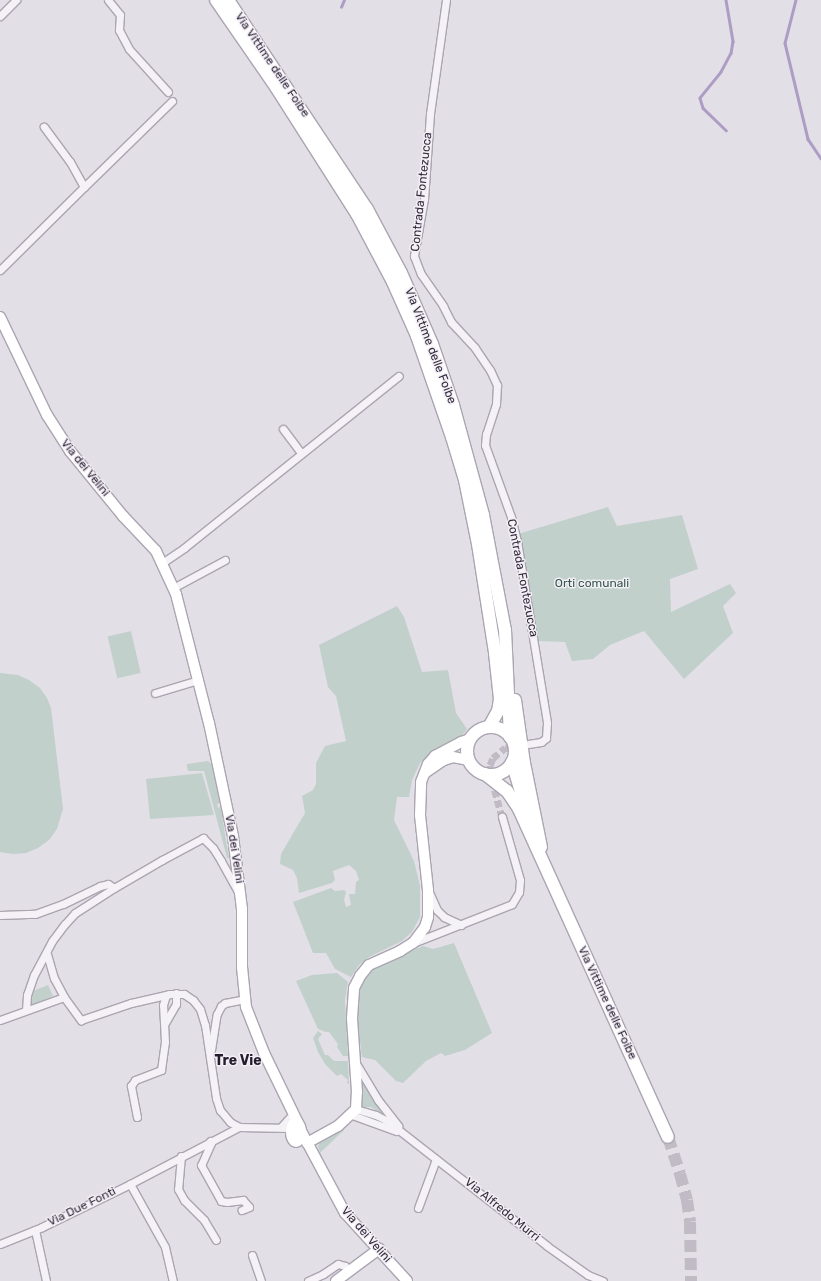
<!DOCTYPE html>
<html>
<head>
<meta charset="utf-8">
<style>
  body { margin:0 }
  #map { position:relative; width:821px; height:1281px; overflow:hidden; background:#e3dfe7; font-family:Rubik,sans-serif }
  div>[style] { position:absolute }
  .green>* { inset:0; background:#c1d0cb; transform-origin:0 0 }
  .stream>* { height:2.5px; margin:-1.25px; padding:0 1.25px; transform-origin:1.25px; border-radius:1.25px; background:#ad9dc4 }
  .street-tunnel>* { height:7px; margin-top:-3.5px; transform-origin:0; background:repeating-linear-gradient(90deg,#c0bbc5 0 7px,transparent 0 10.5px) }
  .primary-tunnel>* { height:12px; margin-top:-6px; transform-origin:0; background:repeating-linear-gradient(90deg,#c0bbc5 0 12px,transparent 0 18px) }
  .roads { filter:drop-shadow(1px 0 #aba5b1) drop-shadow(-1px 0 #aba5b1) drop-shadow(0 1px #aba5b1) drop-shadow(0 -1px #aba5b1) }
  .street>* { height:7px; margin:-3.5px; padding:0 3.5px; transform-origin:3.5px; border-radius:3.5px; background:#f4f2f6 }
  .secondary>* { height:10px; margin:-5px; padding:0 5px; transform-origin:5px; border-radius:5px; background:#fff }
  .secondary>.ring { margin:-5px; padding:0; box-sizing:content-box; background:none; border:10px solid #fff; border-radius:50% }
  .primary>* { height:12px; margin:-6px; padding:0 6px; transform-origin:6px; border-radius:6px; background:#fff }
  .primary>.ring { margin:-6px; padding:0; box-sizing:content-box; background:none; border:12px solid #fff; border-radius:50% }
  span { translate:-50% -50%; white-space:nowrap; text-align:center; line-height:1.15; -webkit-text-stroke:3px #f2eff5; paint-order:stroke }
  .street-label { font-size:12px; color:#342a3d }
  .park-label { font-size:12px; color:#38574e }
  .quarter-label { font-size:14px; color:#261c2e; font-weight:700 }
</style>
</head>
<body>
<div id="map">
  <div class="green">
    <i style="clip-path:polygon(608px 507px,617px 526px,682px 515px,698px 569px,670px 579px,671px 612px,730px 584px,736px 593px,723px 606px,733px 633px,684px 679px,644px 631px,610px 645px,593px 659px,572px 661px,565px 642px,537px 641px,518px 534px)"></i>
    <i style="clip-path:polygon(397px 606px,404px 617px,422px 672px,448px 670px,456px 713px,467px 729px,461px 737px,436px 750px,420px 763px,412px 780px,409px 797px,397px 797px,394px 820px,414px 861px,420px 886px,420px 917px,412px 932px,402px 941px,369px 957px,359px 965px,351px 977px,335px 969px,326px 953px,313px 953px,293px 902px,331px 888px,335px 891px,344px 890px,346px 892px,344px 900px,346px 907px,351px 905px,349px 894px,355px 894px,356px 882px,359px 880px,356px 871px,349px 865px,333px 871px,335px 880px,332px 883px,299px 893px,297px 878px,293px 870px,280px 864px,281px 854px,305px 813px,302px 796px,313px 790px,316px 784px,316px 763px,325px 746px,346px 741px,336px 696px,328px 687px,319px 645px)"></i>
    <i style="left:131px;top:631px;width:43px;height:24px;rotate:77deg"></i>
    <i style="clip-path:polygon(0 673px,18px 675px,29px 680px,40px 688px,47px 698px,51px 708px,63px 809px,57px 829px,49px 840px,38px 848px,26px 853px,13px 854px,0 852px)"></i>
    <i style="clip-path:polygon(208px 761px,212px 765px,220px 803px,217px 804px,218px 808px,220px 807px,221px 809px,229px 858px,227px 858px,204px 771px,188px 771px,187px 767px,187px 764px)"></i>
    <i style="clip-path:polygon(202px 773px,214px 815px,150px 819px,146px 779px)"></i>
    <i style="clip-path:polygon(454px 943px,492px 1033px,465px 1050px,445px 1056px,441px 1053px,426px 1061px,403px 1083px,396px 1081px,375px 1060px,362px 1057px,356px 1010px,357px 993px,362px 982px,378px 965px,423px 946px,433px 949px)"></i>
    <i style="clip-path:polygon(337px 973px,348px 982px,345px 1000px,348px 1056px,343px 1056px,337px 1047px,338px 1044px,329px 1032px,326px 1032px,318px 1029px,296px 981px,312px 975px)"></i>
    <i style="clip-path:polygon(48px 985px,53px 996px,30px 1006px,28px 1002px,33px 991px)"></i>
    <i style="clip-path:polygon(318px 1031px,322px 1034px,318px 1039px,325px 1055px,328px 1055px,334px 1061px,348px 1061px,349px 1084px,347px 1083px,348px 1080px,341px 1074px,337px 1076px,325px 1064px,318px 1052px,313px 1038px)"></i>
    <i style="clip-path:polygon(362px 1079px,374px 1101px,385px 1116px,371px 1107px,362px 1107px)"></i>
    <i style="clip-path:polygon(342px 1127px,344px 1130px,320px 1153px,318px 1146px,321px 1140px)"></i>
  </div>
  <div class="stream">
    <i style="left:726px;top:0;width:42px;rotate:80.3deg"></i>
    <i style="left:733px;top:41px;width:12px;rotate:99deg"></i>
    <i style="left:731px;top:53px;width:21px;rotate:118deg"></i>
    <i style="left:721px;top:72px;width:33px;rotate:129deg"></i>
    <i style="left:700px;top:98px;width:10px;rotate:73deg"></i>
    <i style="left:703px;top:108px;width:32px;rotate:44deg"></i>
    <i style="left:796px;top:0;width:44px;rotate:104.3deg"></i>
    <i style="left:785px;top:43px;width:99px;rotate:76.5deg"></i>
    <i style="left:808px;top:139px;width:23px;rotate:56deg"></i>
    <i style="left:341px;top:7px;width:8px;rotate:-67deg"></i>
  </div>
  <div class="street-tunnel">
    <i style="left:502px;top:817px;width:46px;rotate:-105.3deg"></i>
    <i style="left:490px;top:773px;width:8px;rotate:-90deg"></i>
    <i style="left:490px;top:765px;width:8px;rotate:-67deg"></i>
    <i style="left:493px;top:758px;width:16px;rotate:-40deg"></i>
    <i style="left:505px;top:748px;width:19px;rotate:-9deg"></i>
  </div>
  <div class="primary-tunnel">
    <i style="left:668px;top:1137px;width:39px;rotate:72deg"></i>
    <i style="left:680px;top:1174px;width:27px;rotate:75deg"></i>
    <i style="left:687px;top:1200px;width:22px;rotate:82deg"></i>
    <i style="left:690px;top:1222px;width:59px;rotate:89deg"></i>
  </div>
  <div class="roads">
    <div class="street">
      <i style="left:108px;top:0;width:19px;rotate:51deg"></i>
      <i style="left:120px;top:15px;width:15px;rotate:94deg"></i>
      <i style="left:119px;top:30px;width:21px;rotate:62deg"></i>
      <i style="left:129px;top:49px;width:58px;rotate:47.8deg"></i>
      <i style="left:446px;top:0;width:115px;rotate:98deg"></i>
      <i style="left:430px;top:114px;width:85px;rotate:94deg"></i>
      <i style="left:424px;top:199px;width:58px;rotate:100deg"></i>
      <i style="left:414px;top:256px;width:19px;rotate:69deg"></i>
      <i style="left:421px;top:274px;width:39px;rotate:55deg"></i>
      <i style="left:443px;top:306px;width:18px;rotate:63deg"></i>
      <i style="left:451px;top:322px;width:35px;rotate:47deg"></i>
      <i style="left:475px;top:348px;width:27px;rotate:56deg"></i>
      <i style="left:490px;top:370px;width:17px;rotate:65deg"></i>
      <i style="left:497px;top:385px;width:19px;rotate:93deg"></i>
      <i style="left:496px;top:404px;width:32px;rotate:108deg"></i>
      <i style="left:486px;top:434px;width:11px;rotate:95deg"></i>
      <i style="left:485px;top:445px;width:77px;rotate:70.1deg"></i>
      <i style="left:511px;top:517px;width:25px;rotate:76deg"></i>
      <i style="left:517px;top:541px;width:184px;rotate:80.6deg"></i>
      <i style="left:547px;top:723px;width:15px;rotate:94deg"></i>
      <i style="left:546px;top:738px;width:6px;rotate:141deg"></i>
      <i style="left:541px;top:742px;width:13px;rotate:171deg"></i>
      <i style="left:0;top:16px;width:23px;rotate:-45deg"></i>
      <i style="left:84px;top:187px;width:123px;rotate:-44.3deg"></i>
      <i style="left:0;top:270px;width:118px;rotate:-44.7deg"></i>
      <i style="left:84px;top:187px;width:29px;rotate:-119deg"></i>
      <i style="left:70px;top:162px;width:44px;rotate:-126.6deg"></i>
      <i style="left:283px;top:429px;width:30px;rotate:53deg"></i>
      <i style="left:162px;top:563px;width:27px;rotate:-34deg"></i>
      <i style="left:184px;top:548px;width:275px;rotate:-38.7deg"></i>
      <i style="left:173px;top:588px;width:59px;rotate:-28.3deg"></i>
      <i style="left:155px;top:693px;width:45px;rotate:-16.8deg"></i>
      <i style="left:429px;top:892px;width:20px;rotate:66deg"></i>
      <i style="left:437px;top:910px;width:10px;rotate:45deg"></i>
      <i style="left:444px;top:917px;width:19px;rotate:25deg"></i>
      <i style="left:0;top:915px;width:35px;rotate:-2deg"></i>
      <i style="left:35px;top:914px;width:30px;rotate:-20deg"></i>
      <i style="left:63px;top:904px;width:41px;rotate:-25.9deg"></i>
      <i style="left:100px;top:886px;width:8px;rotate:-14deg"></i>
      <i style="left:108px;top:884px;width:7px;rotate:34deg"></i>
      <i style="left:413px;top:943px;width:106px;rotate:-21.5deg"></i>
      <i style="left:512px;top:904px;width:14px;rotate:-60deg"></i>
      <i style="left:519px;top:892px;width:12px;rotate:-85deg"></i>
      <i style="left:520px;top:880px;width:66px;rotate:-105.9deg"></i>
      <i style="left:47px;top:954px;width:25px;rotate:74deg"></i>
      <i style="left:54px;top:978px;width:21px;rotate:62deg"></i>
      <i style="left:64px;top:997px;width:29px;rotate:54deg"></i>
      <i style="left:81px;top:1020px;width:53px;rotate:-18.8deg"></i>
      <i style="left:131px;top:1003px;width:39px;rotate:-13deg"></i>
      <i style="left:169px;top:994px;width:15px"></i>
      <i style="left:184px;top:994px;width:11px;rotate:34deg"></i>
      <i style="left:193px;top:1000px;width:11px;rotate:52deg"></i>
      <i style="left:200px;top:1009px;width:17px;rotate:73deg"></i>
      <i style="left:205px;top:1025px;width:74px;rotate:81.4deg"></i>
      <i style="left:216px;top:1098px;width:13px;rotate:72deg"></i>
      <i style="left:220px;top:1110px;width:16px;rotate:50deg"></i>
      <i style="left:230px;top:1122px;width:10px;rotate:29deg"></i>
      <i style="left:26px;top:1010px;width:15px;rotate:-86deg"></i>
      <i style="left:27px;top:995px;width:21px;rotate:-71deg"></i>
      <i style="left:34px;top:975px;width:38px;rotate:-62deg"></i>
      <i style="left:52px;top:941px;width:21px;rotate:-53deg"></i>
      <i style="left:65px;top:924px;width:15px;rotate:-48deg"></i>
      <i style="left:75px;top:913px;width:46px;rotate:-32.7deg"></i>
      <i style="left:114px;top:888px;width:56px;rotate:-30.3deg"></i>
      <i style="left:162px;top:860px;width:47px;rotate:-28.2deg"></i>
      <i style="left:203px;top:838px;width:14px;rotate:45deg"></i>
      <i style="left:213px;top:848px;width:15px;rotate:58deg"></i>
      <i style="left:221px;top:861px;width:38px;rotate:61deg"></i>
      <i style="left:0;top:1020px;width:68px;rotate:-19.8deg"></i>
      <i style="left:165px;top:1023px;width:22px;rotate:-60deg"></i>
      <i style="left:176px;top:1004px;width:11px;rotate:-90deg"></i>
      <i style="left:211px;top:1050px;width:36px;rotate:-81deg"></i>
      <i style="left:217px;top:1014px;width:9px;rotate:-63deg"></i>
      <i style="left:221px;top:1006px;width:5px;rotate:-37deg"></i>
      <i style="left:225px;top:1003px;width:20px;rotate:-11deg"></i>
      <i style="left:357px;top:1065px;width:41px;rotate:59deg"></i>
      <i style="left:378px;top:1100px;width:33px;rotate:52deg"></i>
      <i style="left:356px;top:1109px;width:21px;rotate:17deg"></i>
      <i style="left:376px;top:1115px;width:11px;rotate:27deg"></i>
      <i style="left:386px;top:1120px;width:204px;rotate:38deg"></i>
      <i style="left:547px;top:1246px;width:50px;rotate:35.3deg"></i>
      <i style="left:588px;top:1275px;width:16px;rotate:22deg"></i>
      <i style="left:352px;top:1115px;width:47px;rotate:20deg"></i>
      <i style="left:137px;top:1117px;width:32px;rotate:-101deg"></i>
      <i style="left:131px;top:1086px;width:7px;rotate:-56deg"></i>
      <i style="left:135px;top:1080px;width:28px;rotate:-21deg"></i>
      <i style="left:161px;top:1070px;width:28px;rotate:-82deg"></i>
      <i style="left:165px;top:1042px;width:37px;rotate:-93deg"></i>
      <i style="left:163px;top:1005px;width:10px;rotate:-73deg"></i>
      <i style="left:281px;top:1127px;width:12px;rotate:-48deg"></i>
      <i style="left:210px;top:1141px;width:2px;rotate:63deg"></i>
      <i style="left:211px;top:1143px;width:24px;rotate:114deg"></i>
      <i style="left:201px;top:1165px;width:41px;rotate:60.9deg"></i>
      <i style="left:221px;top:1201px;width:6px;rotate:9deg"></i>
      <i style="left:227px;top:1202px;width:16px;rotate:-7deg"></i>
      <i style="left:243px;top:1200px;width:9px;rotate:49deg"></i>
      <i style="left:249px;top:1207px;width:8px;rotate:157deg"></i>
      <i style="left:181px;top:1156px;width:33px;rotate:95deg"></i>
      <i style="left:178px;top:1189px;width:13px;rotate:61deg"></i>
      <i style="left:184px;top:1200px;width:28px;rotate:45deg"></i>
      <i style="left:204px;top:1220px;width:23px;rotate:59deg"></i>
      <i style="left:130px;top:1184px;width:72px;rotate:60.9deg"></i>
      <i style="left:165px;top:1247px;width:35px;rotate:77deg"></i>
      <i style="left:418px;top:1208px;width:52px;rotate:-69.8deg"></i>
      <i style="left:35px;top:1230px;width:52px;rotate:77.8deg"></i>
      <i style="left:0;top:1244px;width:45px;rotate:-22deg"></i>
      <i style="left:42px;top:1227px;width:98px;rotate:-26deg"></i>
      <i style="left:130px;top:1184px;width:123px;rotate:-27.6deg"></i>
      <i style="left:239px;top:1127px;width:51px;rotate:1.1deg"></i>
      <i style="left:252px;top:1255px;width:28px;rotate:71deg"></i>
      <i style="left:308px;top:1281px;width:17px;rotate:-25deg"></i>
      <i style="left:323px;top:1274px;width:18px;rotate:-34deg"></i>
      <i style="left:338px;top:1264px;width:7px;rotate:16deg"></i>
      <i style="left:345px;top:1266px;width:7px;rotate:56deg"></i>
    </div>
    <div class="secondary">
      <i style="left:0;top:317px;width:109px;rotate:64.4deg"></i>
      <i style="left:47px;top:415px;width:43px;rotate:57.4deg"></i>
      <i style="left:70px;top:451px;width:84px;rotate:50.8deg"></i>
      <i style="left:123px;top:516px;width:48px;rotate:46.7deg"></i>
      <i style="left:156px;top:551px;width:47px;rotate:65.1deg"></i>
      <i style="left:176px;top:594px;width:133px;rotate:75.7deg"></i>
      <i style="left:209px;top:723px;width:116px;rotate:78deg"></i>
      <i style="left:233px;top:836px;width:74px;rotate:83deg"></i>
      <i style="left:242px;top:909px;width:58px;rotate:90deg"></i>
      <i style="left:242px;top:967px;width:40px;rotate:84.3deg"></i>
      <i style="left:246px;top:1007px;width:49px;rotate:68.6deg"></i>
      <i style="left:264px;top:1053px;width:78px;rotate:64.1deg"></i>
      <i style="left:426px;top:772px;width:22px;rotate:-34deg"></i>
      <i style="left:444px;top:760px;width:9px;rotate:-18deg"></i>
      <i style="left:453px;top:757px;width:15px;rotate:11deg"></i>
      <i class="ring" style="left:290.5px;top:1121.5px;width:-1px;height:-1px"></i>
      <i style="left:299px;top:1127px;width:98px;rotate:61.9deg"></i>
      <i style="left:345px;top:1213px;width:92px;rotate:47.6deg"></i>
      <i style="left:307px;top:1143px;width:35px;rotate:-29deg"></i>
      <i style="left:338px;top:1126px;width:25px;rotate:-43deg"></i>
      <i style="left:356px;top:1109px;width:17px;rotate:-87deg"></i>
      <i style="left:357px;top:1092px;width:74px;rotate:-93.9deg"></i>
      <i style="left:352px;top:1018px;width:30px;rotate:-86deg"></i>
      <i style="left:354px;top:988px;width:13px;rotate:-63deg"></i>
      <i style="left:360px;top:976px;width:14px;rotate:-51deg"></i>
      <i style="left:369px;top:965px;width:34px;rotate:-24deg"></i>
      <i style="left:400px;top:951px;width:15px;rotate:-32deg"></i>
      <i style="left:413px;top:943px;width:20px;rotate:-53deg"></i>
      <i style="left:425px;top:927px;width:10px;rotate:-73deg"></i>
      <i style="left:428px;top:917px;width:27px;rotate:-90deg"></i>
      <i style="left:428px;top:890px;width:75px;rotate:-96.1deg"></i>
      <i style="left:420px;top:815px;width:33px;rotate:-88deg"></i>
      <i style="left:421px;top:782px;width:19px;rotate:-69deg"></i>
      <i style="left:428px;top:764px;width:11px;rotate:-49deg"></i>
      <i style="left:435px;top:756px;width:30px;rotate:-28deg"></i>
      <i style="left:461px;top:742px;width:9px;rotate:-18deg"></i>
      <i style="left:336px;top:1281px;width:54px;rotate:-36.7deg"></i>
    </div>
    <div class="primary">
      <i style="left:216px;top:0;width:106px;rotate:55.4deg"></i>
      <i style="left:276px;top:87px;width:151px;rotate:57.5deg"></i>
      <i style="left:357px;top:214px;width:77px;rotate:62.1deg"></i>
      <i style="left:393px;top:282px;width:59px;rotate:66deg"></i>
      <i style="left:417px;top:336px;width:107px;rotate:70.9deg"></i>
      <i style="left:452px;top:437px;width:45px;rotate:73.2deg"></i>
      <i style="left:465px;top:480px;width:65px;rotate:78.5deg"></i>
      <i style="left:478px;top:544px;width:110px;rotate:81.1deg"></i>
      <i style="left:495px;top:653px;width:46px;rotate:83.8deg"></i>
      <i style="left:500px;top:699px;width:12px;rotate:99deg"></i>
      <i style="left:498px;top:711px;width:18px;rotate:119deg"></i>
      <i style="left:228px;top:0;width:251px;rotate:56.4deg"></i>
      <i style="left:367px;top:209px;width:72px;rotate:62deg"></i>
      <i style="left:401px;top:273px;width:77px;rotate:66.4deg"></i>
      <i style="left:432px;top:344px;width:65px;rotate:71deg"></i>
      <i style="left:453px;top:405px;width:114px;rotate:74.7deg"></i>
      <i style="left:483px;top:515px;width:117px;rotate:79.2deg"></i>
      <i style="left:505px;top:630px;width:107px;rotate:87.3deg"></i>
      <i style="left:515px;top:700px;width:64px;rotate:81.9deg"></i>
      <i style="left:524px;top:763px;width:86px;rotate:78.6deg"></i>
      <i class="ring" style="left:467px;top:727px;width:36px;height:36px"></i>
      <i style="left:512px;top:762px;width:52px;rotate:73.3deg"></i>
      <i style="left:485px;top:774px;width:28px;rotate:38deg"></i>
      <i style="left:507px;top:791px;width:22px;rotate:56deg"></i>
      <i style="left:519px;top:809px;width:360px;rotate:65.6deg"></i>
    </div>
  </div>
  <div class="street-label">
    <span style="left:272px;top:65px;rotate:56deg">Via Vittime delle Foibe</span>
    <span style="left:422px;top:192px;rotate:-84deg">Contrada Fontezucca</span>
    <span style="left:430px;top:346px;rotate:69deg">Via Vittime delle Foibe</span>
    <span style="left:85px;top:468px;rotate:51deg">Via dei Velini</span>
    <span style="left:522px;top:578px;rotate:79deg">Contrada Fontezucca</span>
    <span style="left:234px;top:849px;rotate:81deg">Via dei Velini</span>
    <span style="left:607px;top:1003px;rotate:65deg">Via Vittime delle Foibe</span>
    <span style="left:82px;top:1207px;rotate:-26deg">Via Due Fonti</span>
    <span style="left:502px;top:1210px;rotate:39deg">Via Alfredo Murri</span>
    <span style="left:366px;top:1235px;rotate:49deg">Via dei Velini</span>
  </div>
  <div class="park-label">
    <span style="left:592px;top:584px">Orti comunali</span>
  </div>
  <div class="quarter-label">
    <span style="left:238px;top:1061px">Tre Vie</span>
  </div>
</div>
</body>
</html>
